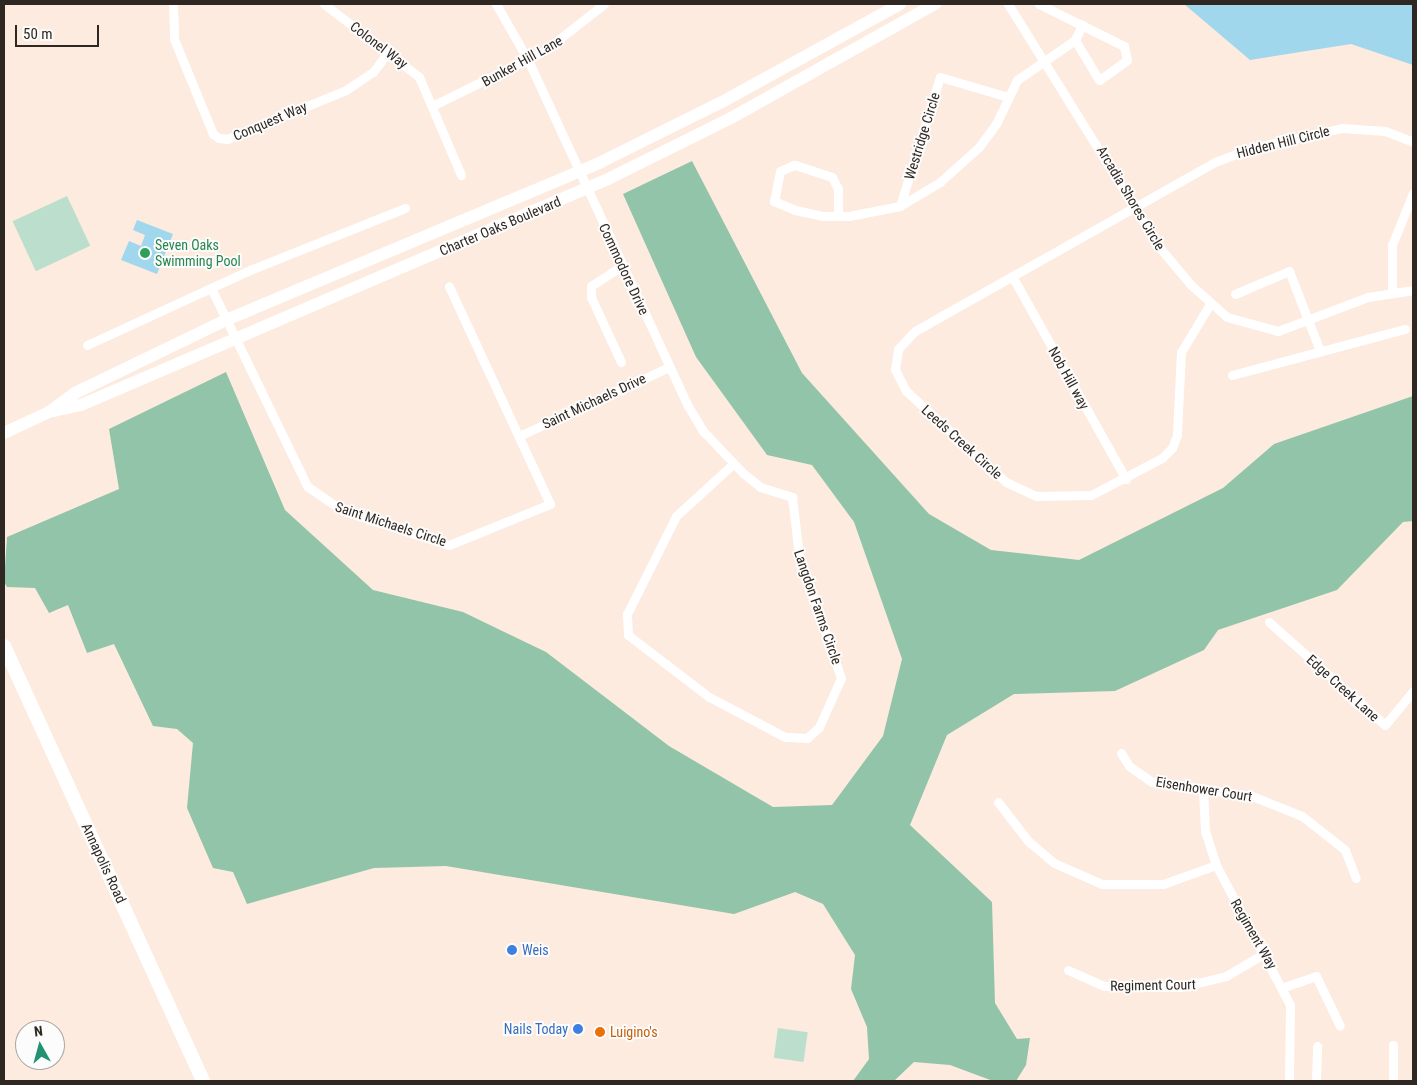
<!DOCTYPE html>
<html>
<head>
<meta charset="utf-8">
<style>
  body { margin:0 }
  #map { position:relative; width:1417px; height:1085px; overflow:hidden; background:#fcebde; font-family:"Roboto Condensed",sans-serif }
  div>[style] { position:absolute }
  .green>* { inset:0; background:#bbdfcc; transform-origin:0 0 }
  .forest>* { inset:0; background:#92c4aa }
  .water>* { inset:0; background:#a0d7ed }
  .street>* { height:9px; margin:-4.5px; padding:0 4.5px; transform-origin:4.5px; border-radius:4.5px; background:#fff }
  .secondary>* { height:12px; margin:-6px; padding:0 6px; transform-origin:6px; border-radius:6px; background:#fff }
  .primary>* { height:14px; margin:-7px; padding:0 7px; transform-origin:7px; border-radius:7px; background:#fff }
  .dots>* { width:14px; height:14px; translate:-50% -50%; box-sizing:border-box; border:2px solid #fcfcfc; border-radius:50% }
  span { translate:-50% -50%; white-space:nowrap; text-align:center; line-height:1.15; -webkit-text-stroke:4px #fcfcfc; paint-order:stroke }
  .street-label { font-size:14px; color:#2f2721 }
  .leisure-label { font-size:14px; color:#27864d }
  .left { translate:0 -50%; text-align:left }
  .shop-label { font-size:14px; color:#366cbe }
  .right { translate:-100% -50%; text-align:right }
  .food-label { font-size:14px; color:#c56008 }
  .frame { position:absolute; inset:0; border:5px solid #2f2721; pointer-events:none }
  .north { position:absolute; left:15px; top:1020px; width:50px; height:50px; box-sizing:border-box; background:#fcfcfc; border:1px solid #aaa7a4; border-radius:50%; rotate:353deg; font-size:14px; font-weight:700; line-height:20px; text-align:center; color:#2f2721 }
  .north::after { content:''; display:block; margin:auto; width:18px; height:22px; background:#239273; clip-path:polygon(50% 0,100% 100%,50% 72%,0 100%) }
  .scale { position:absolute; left:15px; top:25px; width:84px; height:22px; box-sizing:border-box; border:2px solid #2f2721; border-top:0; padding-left:6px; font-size:15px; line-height:18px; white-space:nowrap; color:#2f2721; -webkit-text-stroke:4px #fcfcfc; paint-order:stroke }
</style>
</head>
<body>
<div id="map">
  <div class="green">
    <i style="left:67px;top:196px;width:55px;height:60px;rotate:65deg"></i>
    <i style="left:778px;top:1028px;width:30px;height:30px;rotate:8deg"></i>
  </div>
  <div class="forest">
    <i style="clip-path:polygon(692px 161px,802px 373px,929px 514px,991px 550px,1079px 560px,1223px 488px,1274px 444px,1413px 396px,1413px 521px,1403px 522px,1337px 590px,1218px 630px,1204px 650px,1115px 691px,1014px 694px,947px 735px,910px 825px,992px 902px,995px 1003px,1017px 1039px,1030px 1038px,1026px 1065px,1016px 1081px,993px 1081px,950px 1065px,914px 1062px,894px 1081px,853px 1081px,869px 1059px,867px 1027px,851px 989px,855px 955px,823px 904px,795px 892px,734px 914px,446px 866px,374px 868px,247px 904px,233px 872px,213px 868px,187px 808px,193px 743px,177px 729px,153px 726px,114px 644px,87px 653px,68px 605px,49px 613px,35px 588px,7px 587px,4px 582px,7px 537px,119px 489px,109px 429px,226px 372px,285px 510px,373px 590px,463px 612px,546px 652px,669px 746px,773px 807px,832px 805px,883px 736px,902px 659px,854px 522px,812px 465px,767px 455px,696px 357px,623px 194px)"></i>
  </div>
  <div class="water">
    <i style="clip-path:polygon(1184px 4px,1413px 4px,1413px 65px,1351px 44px,1250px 60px)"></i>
    <i style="clip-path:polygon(137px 220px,173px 234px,157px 274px,121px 260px,129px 241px,141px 246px,145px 235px,133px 230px)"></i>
  </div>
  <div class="street">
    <i style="left:173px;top:4px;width:35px;rotate:88deg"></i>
    <i style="left:174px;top:39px;width:103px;rotate:67.7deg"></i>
    <i style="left:213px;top:134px;width:7px;rotate:34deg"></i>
    <i style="left:219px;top:138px;width:8px;rotate:7deg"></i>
    <i style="left:227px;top:139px;width:129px;rotate:-22.4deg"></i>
    <i style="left:346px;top:90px;width:32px;rotate:-34deg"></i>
    <i style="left:373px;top:72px;width:25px;rotate:-53deg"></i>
    <i style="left:324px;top:4px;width:120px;rotate:37.5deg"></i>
    <i style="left:419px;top:77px;width:107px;rotate:66.8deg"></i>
    <i style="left:496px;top:4px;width:64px;rotate:60.3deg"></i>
    <i style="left:528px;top:60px;width:381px;rotate:65.2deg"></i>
    <i style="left:688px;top:406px;width:29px;rotate:59deg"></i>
    <i style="left:703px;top:431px;width:58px;rotate:46.4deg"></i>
    <i style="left:743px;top:473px;width:22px;rotate:39deg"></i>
    <i style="left:760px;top:487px;width:34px;rotate:17deg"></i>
    <i style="left:792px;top:497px;width:59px;rotate:83.2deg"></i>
    <i style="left:799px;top:556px;width:129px;rotate:71deg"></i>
    <i style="left:841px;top:678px;width:54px;rotate:114.2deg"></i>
    <i style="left:819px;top:727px;width:16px;rotate:137deg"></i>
    <i style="left:807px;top:738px;width:22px;rotate:-177deg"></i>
    <i style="left:785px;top:737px;width:86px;rotate:-152.2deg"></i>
    <i style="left:709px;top:697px;width:102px;rotate:-142.6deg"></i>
    <i style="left:628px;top:635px;width:21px;rotate:-93deg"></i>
    <i style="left:627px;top:614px;width:110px;rotate:-63.4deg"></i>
    <i style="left:676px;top:516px;width:77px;rotate:-42.4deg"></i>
    <i style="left:1008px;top:4px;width:287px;rotate:58.1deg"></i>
    <i style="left:1160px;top:248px;width:48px;rotate:50deg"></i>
    <i style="left:1191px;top:285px;width:48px;rotate:41.6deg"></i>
    <i style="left:1227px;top:317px;width:53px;rotate:15.4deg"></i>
    <i style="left:1278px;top:331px;width:96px;rotate:-20.7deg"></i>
    <i style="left:1368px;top:297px;width:46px;rotate:-8.8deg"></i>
    <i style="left:1039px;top:4px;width:95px;rotate:26.3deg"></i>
    <i style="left:1124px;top:46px;width:14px;rotate:78deg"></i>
    <i style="left:1127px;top:60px;width:34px;rotate:144deg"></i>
    <i style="left:1099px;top:80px;width:47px;rotate:-121deg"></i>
    <i style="left:432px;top:106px;width:125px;rotate:-26.2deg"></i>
    <i style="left:544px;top:51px;width:76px;rotate:-38.1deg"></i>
    <i style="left:900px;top:206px;width:135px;rotate:-72.8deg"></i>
    <i style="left:940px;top:77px;width:71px;rotate:16.4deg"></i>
    <i style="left:838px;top:216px;width:27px;rotate:-90deg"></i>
    <i style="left:838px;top:189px;width:13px;rotate:-117deg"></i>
    <i style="left:832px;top:177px;width:40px;rotate:-162deg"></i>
    <i style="left:794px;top:165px;width:15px;rotate:157deg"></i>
    <i style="left:780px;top:171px;width:31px;rotate:101deg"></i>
    <i style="left:774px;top:201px;width:23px;rotate:23deg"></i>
    <i style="left:795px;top:210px;width:29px;rotate:12deg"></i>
    <i style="left:823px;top:216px;width:26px"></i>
    <i style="left:849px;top:216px;width:52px;rotate:-11.1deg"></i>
    <i style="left:900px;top:206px;width:47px;rotate:-31deg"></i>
    <i style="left:940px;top:182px;width:52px;rotate:-41.9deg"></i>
    <i style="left:979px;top:147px;width:29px;rotate:-54deg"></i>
    <i style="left:996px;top:124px;width:49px;rotate:-64.5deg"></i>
    <i style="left:1017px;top:80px;width:70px;rotate:-34.6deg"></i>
    <i style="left:1075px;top:40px;width:17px;rotate:-65deg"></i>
    <i style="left:1012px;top:276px;width:233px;rotate:60.7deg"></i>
    <i style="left:211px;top:288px;width:220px;rotate:64.1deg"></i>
    <i style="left:307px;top:486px;width:44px;rotate:34.8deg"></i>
    <i style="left:343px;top:511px;width:111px;rotate:17.8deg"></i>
    <i style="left:449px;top:545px;width:109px;rotate:-22.1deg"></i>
    <i style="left:550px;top:504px;width:240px;rotate:-114.9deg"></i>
    <i style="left:1392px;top:291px;width:46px;rotate:-90deg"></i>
    <i style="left:1392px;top:245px;width:56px;rotate:-68deg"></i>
    <i style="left:1235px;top:294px;width:59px;rotate:-23.1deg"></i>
    <i style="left:1289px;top:271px;width:86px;rotate:68.8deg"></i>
    <i style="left:1210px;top:304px;width:56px;rotate:121.1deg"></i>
    <i style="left:1181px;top:352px;width:83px;rotate:92.8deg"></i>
    <i style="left:1177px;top:435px;width:14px;rotate:111deg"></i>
    <i style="left:1172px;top:448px;width:14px;rotate:135deg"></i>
    <i style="left:1162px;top:458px;width:80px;rotate:152.5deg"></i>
    <i style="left:1091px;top:495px;width:55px;rotate:179deg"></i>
    <i style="left:1036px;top:496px;width:33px;rotate:-155deg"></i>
    <i style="left:1006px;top:482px;width:135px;rotate:-137.7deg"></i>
    <i style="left:906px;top:391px;width:25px;rotate:-117deg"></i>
    <i style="left:895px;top:369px;width:20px;rotate:-81deg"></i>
    <i style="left:898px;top:349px;width:25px;rotate:-47deg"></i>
    <i style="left:915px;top:331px;width:344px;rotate:-29.4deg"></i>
    <i style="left:1215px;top:162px;width:40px;rotate:-21deg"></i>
    <i style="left:1252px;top:148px;width:92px;rotate:-12.5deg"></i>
    <i style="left:1342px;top:128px;width:43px;rotate:4deg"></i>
    <i style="left:1385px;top:131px;width:30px;rotate:21deg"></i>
    <i style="left:87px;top:345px;width:179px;rotate:-24.7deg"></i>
    <i style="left:250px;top:270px;width:167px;rotate:-21.8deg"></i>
    <i style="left:621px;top:362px;width:72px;rotate:-114.8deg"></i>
    <i style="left:591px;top:297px;width:11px;rotate:-90deg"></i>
    <i style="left:591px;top:286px;width:37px;rotate:-33deg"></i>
    <i style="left:1232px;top:375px;width:179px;rotate:-14.9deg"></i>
    <i style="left:519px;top:436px;width:165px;rotate:-24.7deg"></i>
    <i style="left:1269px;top:622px;width:155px;rotate:41.6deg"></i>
    <i style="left:1385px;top:725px;width:44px;rotate:-50.5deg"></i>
    <i style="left:1121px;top:753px;width:15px;rotate:58deg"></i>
    <i style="left:1129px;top:766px;width:28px;rotate:35deg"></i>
    <i style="left:1152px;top:782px;width:101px;rotate:8deg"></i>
    <i style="left:1252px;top:796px;width:54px;rotate:21.8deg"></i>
    <i style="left:1302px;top:816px;width:55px;rotate:38.3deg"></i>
    <i style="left:1345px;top:850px;width:30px;rotate:69deg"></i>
    <i style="left:1203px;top:789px;width:42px;rotate:87.3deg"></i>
    <i style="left:1205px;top:831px;width:36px;rotate:72deg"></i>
    <i style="left:1216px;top:865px;width:158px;rotate:62.1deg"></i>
    <i style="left:1290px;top:1005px;width:76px;rotate:90.8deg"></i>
    <i style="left:998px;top:802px;width:49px;rotate:52.4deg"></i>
    <i style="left:1028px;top:841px;width:34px;rotate:40deg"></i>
    <i style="left:1054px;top:863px;width:52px;rotate:23.6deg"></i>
    <i style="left:1102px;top:884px;width:61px"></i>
    <i style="left:1163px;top:884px;width:56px;rotate:-19.7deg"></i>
    <i style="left:1068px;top:970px;width:39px;rotate:24deg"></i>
    <i style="left:1104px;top:986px;width:77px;rotate:0.7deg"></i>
    <i style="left:1181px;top:987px;width:46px;rotate:-13.7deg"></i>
    <i style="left:1226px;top:976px;width:45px;rotate:-30.5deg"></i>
    <i style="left:1284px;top:987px;width:34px;rotate:-19deg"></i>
    <i style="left:1316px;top:976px;width:55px;rotate:64.4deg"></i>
    <i style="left:1316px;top:1081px;width:35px;rotate:-88deg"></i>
    <i style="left:1393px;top:1081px;width:36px;rotate:-90deg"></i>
  </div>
  <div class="secondary">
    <i style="left:54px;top:411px;width:28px;rotate:-13deg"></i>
    <i style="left:81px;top:405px;width:573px;rotate:-23.21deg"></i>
    <i style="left:608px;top:179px;width:137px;rotate:-26.4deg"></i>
    <i style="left:731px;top:118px;width:234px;rotate:-29.2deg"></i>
    <i style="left:4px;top:433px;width:50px;rotate:-25deg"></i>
    <i style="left:49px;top:412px;width:32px;rotate:-36deg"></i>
    <i style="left:75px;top:393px;width:168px;rotate:-25.8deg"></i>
    <i style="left:226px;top:320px;width:407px;rotate:-22.8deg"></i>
    <i style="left:601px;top:162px;width:135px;rotate:-26.4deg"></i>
    <i style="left:722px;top:102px;width:203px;rotate:-28.8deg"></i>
  </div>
  <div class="primary">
    <i style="left:4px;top:646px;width:478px;rotate:65.4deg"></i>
  </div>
  <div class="dots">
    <i style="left:145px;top:253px;background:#2e9e5b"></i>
    <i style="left:512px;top:950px;background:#3f7fe0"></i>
    <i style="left:578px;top:1029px;background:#3f7fe0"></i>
    <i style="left:600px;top:1032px;background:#e8710a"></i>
  </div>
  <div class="street-label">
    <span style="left:379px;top:45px;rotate:37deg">Colonel Way</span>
    <span style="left:522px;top:61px;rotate:-29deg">Bunker Hill Lane</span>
    <span style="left:270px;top:121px;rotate:-23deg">Conquest Way</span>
    <span style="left:922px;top:136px;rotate:-73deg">Westridge Circle</span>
    <span style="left:1283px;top:142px;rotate:-14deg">Hidden Hill Circle</span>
    <span style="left:1131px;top:198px;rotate:59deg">Arcadia Shores Circle</span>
    <span style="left:500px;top:226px;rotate:-23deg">Charter Oaks Boulevard</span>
    <span style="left:624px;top:269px;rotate:65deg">Commodore Drive</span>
    <span style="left:1069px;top:378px;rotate:61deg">Nob Hill way</span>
    <span style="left:594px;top:401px;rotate:-25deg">Saint Michaels Drive</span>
    <span style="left:962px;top:442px;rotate:42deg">Leeds Creek Circle</span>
    <span style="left:391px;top:524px;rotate:18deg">Saint Michaels Circle</span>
    <span style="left:818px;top:607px;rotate:71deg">Langdon Farms Circle</span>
    <span style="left:1343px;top:688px;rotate:42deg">Edge Creek Lane</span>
    <span style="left:1204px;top:789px;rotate:9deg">Eisenhower Court</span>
    <span style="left:104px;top:863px;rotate:65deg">Annapolis Road</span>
    <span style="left:1254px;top:934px;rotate:60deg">Regiment Way</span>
    <span style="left:1153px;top:985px;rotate:-1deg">Regiment Court</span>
  </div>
  <div class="leisure-label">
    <span class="left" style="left:155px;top:253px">Seven Oaks<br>Swimming Pool</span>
  </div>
  <div class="shop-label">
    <span class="left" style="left:522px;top:950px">Weis</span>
    <span class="right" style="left:568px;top:1029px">Nails Today</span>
  </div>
  <div class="food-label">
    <span class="left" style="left:610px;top:1032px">Luigino's</span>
  </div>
  <div class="frame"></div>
  <div class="north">N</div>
  <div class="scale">50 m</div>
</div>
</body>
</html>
